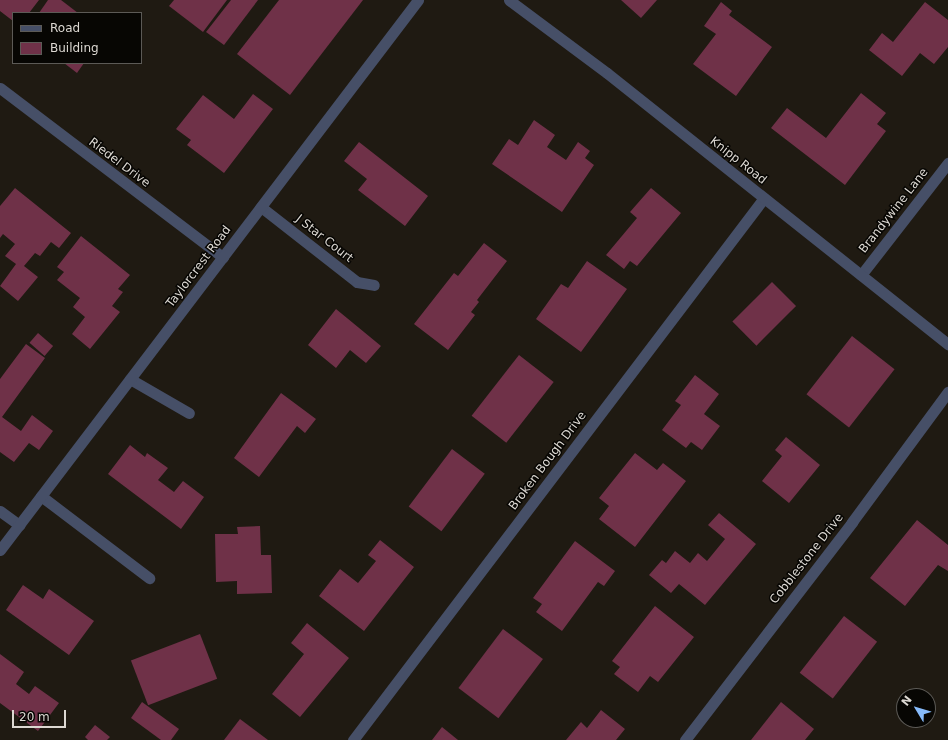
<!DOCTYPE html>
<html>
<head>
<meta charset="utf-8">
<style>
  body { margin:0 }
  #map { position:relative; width:948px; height:740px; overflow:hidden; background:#1f1a12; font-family:"DejaVu Sans",sans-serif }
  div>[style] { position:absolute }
  .building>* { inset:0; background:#6f3148; transform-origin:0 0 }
  .service>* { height:11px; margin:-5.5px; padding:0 5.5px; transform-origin:5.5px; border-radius:5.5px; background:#464f67 }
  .minor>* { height:11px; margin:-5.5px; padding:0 5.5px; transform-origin:5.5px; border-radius:5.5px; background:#464f67 }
  .tertiary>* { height:11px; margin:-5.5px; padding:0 5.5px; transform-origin:5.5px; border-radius:5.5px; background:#464f67 }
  span { translate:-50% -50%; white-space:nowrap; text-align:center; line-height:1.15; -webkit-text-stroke:3px #070603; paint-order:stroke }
  .street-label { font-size:12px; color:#dcd8d2 }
  .legend { position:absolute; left:12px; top:12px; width:130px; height:52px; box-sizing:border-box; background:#070603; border:1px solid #5c5a56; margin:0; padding:5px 7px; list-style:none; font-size:12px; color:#dcd8d2 }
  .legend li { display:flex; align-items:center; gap:8px; height:20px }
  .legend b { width:20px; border:1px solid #5c5a56 }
  .north { position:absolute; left:896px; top:688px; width:40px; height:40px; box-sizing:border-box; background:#070603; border:1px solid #5c5a56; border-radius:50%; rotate:308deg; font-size:11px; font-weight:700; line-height:16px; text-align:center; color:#dcd8d2 }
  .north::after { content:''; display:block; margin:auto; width:14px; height:18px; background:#87bbfb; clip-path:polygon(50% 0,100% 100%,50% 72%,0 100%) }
  .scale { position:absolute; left:12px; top:710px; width:54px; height:18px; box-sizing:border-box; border:2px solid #dcd8d2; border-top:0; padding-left:5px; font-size:12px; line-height:14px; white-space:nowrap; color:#dcd8d2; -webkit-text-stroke:3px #070603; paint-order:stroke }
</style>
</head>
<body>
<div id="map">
  <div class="building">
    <i style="clip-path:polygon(0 0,39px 0,29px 13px,13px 13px,13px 21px,0 11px)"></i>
    <i style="clip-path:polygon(48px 0,61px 0,78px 13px,39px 13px)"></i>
    <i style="clip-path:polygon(174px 0,227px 0,203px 32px,169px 6px)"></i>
    <i style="clip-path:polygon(231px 0,258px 0,224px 45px,206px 32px)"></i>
    <i style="clip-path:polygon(279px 0,363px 0,290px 95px,237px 54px)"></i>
    <i style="clip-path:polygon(621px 0,657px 0,641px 18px)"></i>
    <i style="clip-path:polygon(721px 2px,732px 11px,729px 15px,772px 47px,736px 96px,693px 64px,716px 34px,704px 26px)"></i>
    <i style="clip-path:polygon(925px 2px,948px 20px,948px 47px,934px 64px,920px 53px,902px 76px,869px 50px,882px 33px,893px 42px)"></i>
    <i style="clip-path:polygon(64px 63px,84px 63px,77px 73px)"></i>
    <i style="clip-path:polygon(861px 93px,886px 113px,877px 124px,886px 131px,845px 185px,771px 128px,787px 108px,826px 138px)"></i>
    <i style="clip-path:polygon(253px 94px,273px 109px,224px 173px,187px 145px,191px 140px,176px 129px,203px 95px,234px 119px)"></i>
    <i style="clip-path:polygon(534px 120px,555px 135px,547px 147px,566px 160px,578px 142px,590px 151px,585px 158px,594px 165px,562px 212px,492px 164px,509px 139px,518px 145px)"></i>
    <i style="clip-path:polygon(359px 142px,428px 196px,405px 226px,358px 190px,367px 179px,344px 161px)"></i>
    <i style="clip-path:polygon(15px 188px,71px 233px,59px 248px,51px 242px,40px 256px,35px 253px,24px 266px,38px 277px,18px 301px,0 286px,16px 264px,5px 256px,15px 244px,3px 234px,0 238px,0 206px)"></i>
    <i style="clip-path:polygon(651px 188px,681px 213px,637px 266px,630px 261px,624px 269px,606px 255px,637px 218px,630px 212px)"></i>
    <i style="clip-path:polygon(81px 236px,130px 275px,118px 289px,123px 292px,112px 306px,120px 312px,90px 349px,72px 334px,85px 317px,73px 307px,80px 298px,57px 280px,64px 272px,57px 267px)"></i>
    <i style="clip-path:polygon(484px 243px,507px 261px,477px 300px,479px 302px,471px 312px,475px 315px,448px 350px,414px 324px,454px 273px,458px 276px)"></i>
    <i style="clip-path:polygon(587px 261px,627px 289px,581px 352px,536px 319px,561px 284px,568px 288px)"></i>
    <i style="left:772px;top:282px;width:34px;height:56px;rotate:45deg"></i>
    <i style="clip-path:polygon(336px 309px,381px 346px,366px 363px,350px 350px,336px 368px,308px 345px)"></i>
    <i style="left:38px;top:333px;width:20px;height:13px;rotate:41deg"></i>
    <i style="left:852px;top:336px;width:54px;height:74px;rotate:38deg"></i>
    <i style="clip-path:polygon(26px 344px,45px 358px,2px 417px,21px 431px,32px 415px,53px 431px,39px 450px,29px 443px,14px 462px,0 452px,0 379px)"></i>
    <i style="left:519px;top:355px;width:44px;height:77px;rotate:38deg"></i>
    <i style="clip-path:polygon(695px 375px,719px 394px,704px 414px,720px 426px,702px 450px,691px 442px,686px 448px,662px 430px,681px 405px,675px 401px)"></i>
    <i style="clip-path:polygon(281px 393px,316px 419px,305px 433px,297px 426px,259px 477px,234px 458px)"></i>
    <i style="clip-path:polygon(786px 437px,820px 465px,789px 503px,762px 481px,782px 456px,775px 450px)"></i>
    <i style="clip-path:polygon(130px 445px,145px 457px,147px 453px,168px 468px,158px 480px,174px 492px,183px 481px,204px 497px,181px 529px,108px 474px)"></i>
    <i style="left:452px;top:449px;width:41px;height:72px;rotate:37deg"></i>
    <i style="clip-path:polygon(635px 453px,657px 470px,663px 463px,686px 481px,635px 547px,599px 519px,609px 506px,599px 498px)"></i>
    <i style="clip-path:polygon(719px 513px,756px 544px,705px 605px,679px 584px,671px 593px,649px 575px,662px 560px,666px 563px,675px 551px,690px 563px,698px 553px,707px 561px,725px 539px,708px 525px)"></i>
    <i style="clip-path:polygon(917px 520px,948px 545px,948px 571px,938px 565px,905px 606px,870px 578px)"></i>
    <i style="clip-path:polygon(260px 526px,261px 555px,271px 555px,272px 593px,237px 594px,237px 581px,216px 582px,215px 534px,238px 534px,237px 527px)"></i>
    <i style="clip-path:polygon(380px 540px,414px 567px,364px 631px,319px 596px,340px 569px,358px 583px,376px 561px,368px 555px)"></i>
    <i style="clip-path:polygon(575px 541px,615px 571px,604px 586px,598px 582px,562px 631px,536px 612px,542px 604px,533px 598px)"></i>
    <i style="clip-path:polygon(23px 585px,43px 599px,49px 589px,94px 621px,69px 655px,6px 610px)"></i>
    <i style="clip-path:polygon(655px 606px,694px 637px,658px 682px,650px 676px,638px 692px,614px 674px,620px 667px,612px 661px)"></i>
    <i style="left:844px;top:616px;width:42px;height:72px;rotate:38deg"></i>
    <i style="clip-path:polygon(307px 623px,349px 658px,300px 717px,272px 694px,304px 654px,291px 643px)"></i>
    <i style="left:503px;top:629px;width:50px;height:74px;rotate:37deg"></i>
    <i style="left:200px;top:634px;width:48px;height:74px;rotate:69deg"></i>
    <i style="clip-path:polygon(0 654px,24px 672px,16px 684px,29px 694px,35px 686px,59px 703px,38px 731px,0 703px)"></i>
    <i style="clip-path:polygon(142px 702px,179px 729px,171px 740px,161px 740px,131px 718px)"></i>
    <i style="clip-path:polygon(781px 702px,814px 729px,805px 740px,751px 740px)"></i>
    <i style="clip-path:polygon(601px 710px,625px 729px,616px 740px,566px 740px,581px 722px,587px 728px)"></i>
    <i style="clip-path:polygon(240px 719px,268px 740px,224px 740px)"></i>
    <i style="clip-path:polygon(95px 725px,110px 737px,107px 740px,88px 740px,85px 737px)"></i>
    <i style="clip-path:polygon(442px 727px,458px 740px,432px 740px)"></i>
  </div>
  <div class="service">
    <i style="left:0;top:511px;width:24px;rotate:36deg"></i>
  </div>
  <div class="minor">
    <i style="left:0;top:88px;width:280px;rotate:37.2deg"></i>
    <i style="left:261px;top:207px;width:122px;rotate:38deg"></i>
    <i style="left:357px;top:282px;width:17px;rotate:10deg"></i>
    <i style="left:861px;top:275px;width:142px;rotate:-52.2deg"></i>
    <i style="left:130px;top:379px;width:68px;rotate:30deg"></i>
    <i style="left:41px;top:496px;width:136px;rotate:37.2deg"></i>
    <i style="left:353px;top:740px;width:680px;rotate:-52.83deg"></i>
    <i style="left:685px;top:740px;width:275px;rotate:-52.5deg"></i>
    <i style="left:852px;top:522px;width:162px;rotate:-53.6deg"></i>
  </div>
  <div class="tertiary">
    <i style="left:509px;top:0;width:122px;rotate:36.7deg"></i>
    <i style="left:607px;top:73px;width:436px;rotate:38.5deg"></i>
    <i style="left:0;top:550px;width:691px;rotate:-52.77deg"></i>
  </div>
  <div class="street-label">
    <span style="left:738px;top:161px;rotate:38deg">Knipp Road</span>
    <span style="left:119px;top:163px;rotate:37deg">Riedel Drive</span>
    <span style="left:894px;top:211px;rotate:-52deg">Brandywine Lane</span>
    <span style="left:324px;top:239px;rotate:38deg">J Star Court</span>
    <span style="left:199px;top:267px;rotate:-53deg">Taylorcrest Road</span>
    <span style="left:548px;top:461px;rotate:-53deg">Broken Bough Drive</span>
    <span style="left:807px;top:559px;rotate:-52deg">Cobblestone Drive</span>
  </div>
  <ul class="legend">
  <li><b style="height:5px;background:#464f67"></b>Road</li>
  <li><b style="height:11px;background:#6f3148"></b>Building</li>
  </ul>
  <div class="north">N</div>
  <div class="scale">20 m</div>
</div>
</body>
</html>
